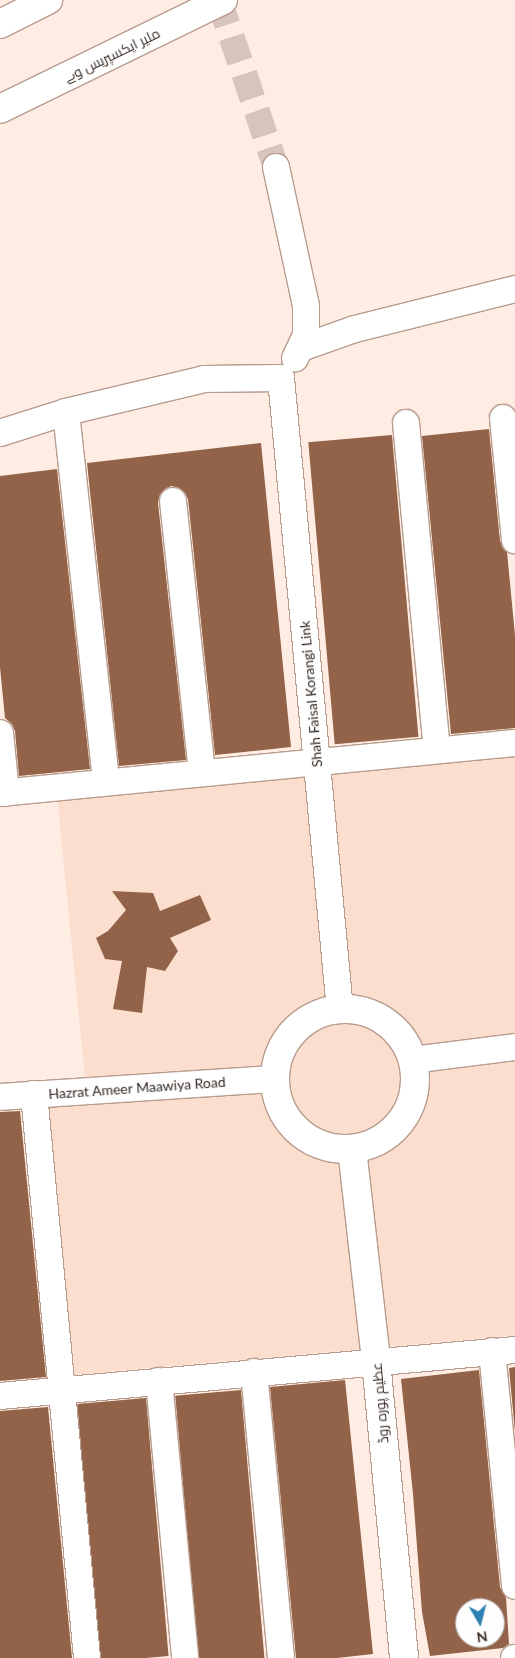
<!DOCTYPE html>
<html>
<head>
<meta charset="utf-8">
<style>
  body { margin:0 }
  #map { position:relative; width:515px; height:1658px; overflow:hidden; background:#ffece3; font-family:Lato,Cairo,sans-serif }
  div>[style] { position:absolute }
  .built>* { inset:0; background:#fcdece }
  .building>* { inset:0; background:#926348; transform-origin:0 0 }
  .minor-tunnel>* { height:26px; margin-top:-13px; transform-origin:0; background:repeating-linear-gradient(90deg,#d7c5bd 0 26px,transparent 0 39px) }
  .roads { filter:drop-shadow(1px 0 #b79c8d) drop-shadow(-1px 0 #b79c8d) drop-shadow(0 1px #b79c8d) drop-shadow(0 -1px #b79c8d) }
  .minor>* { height:26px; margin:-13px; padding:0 13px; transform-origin:13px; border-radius:13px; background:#fff }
  .major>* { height:28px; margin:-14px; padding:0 14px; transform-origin:14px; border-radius:14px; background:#fff }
  .major>.ring { margin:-14px; padding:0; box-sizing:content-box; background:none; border:28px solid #fff; border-radius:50% }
  .highway>* { height:28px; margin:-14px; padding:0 14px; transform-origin:14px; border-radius:14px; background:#fff }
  span { translate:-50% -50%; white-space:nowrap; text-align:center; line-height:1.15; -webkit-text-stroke:5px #fefefe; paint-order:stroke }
  .street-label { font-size:14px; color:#352a24 }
  .north { position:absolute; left:455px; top:1598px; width:50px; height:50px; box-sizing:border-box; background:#fefefe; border:1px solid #aea9a7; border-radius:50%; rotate:172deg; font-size:14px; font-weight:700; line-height:20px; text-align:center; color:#352a24 }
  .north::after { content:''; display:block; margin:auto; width:18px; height:22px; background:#2d80b0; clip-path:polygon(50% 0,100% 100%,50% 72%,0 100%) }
</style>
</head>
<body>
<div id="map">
  <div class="built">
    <i style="clip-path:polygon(515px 749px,515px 1335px,71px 1375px,45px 1086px,85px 1079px,57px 794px)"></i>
  </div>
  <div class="building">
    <i style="clip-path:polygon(489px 429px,500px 541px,507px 552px,515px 635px,515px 728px,451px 734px,422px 436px)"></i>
    <i style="left:392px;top:435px;width:303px;height:84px;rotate:85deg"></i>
    <i style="clip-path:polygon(261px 443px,291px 747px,215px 755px,188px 499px,185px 493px,179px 488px,171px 486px,165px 489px,160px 495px,158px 503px,186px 760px,119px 766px,87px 463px)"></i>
    <i style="clip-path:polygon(57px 469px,90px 769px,19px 776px,15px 731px,12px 724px,5px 718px,0 667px,0 476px)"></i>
    <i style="clip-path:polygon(112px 891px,153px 893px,160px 911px,200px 895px,211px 920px,170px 938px,178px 951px,165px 971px,147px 967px,142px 1013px,113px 1009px,122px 961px,105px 959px,96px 938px,108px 931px,126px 910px)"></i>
    <i style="clip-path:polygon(20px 1111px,46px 1377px,0 1381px,0 1112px)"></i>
    <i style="clip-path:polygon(515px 1367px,515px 1432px,509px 1368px)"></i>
    <i style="clip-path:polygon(evenodd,479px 1370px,500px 1587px,506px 1598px,509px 1644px,503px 1648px,430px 1656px,422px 1612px,413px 1494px,401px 1379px,479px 1370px,465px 1608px,495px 1608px,495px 1638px,465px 1638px,465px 1608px)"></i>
    <i style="clip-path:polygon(345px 1380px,373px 1654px,337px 1658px,296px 1658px,270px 1387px)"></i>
    <i style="left:241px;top:1390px;width:269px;height:66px;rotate:85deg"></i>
    <i style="left:146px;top:1398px;width:259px;height:69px;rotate:85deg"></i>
    <i style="clip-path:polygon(48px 1407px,72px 1658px,0 1658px,0 1411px)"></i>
  </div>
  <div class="minor-tunnel">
    <i style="left:219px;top:0;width:176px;rotate:71.2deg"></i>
  </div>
  <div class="roads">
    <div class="minor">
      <i style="left:276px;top:167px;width:142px;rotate:77.8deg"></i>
      <i style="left:306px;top:306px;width:29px;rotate:90deg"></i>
      <i style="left:306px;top:335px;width:26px;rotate:115deg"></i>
      <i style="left:301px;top:348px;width:57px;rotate:-19.4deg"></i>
      <i style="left:355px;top:329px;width:165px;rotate:-14deg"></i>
      <i style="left:281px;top:378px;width:635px;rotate:84.67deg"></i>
      <i style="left:66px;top:412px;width:372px;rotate:83.8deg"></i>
      <i style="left:503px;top:418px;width:123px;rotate:84.4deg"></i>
      <i style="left:406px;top:423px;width:328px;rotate:84.6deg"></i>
      <i style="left:0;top:433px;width:69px;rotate:-17.7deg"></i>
      <i style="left:66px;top:412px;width:142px;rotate:-13.4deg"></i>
      <i style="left:204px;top:379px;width:77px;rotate:-0.7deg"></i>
      <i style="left:173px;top:501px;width:273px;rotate:83.9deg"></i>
      <i style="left:0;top:733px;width:60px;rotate:84.3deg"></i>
      <i style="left:0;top:793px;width:517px;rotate:-5.55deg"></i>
      <i style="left:412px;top:1060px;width:104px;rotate:-7.2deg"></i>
      <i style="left:34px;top:1094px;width:566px;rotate:84.63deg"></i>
      <i style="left:0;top:1097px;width:275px;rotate:-3.8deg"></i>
      <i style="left:492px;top:1351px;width:236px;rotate:84.4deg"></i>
      <i style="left:254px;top:1372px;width:287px;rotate:84.6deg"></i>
      <i style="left:159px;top:1381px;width:278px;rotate:84.6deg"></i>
      <i style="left:0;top:1396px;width:517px;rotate:-5.1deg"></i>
      <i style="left:514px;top:1658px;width:1px"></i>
    </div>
    <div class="major">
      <i class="ring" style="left:275px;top:1009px;width:112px;height:112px"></i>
      <i style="left:352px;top:1149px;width:213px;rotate:83.5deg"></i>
      <i style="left:376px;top:1361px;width:298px;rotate:84.6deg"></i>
    </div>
    <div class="highway">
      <i style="left:0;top:24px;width:54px;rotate:-26.6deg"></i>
      <i style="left:0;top:109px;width:248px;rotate:-26deg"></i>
    </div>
  </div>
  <div class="street-label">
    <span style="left:112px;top:55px;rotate:-26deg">ملیر ایکسپریس وے</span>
    <span style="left:311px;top:694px;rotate:-95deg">Shah Faisal Korangi Link</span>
    <span style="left:137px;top:1088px;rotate:-4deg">Hazrat Ameer Maawiya Road</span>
    <span style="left:380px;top:1403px;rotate:-95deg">عظیم پورہ روڈ</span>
  </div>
  <div class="north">N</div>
</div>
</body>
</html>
